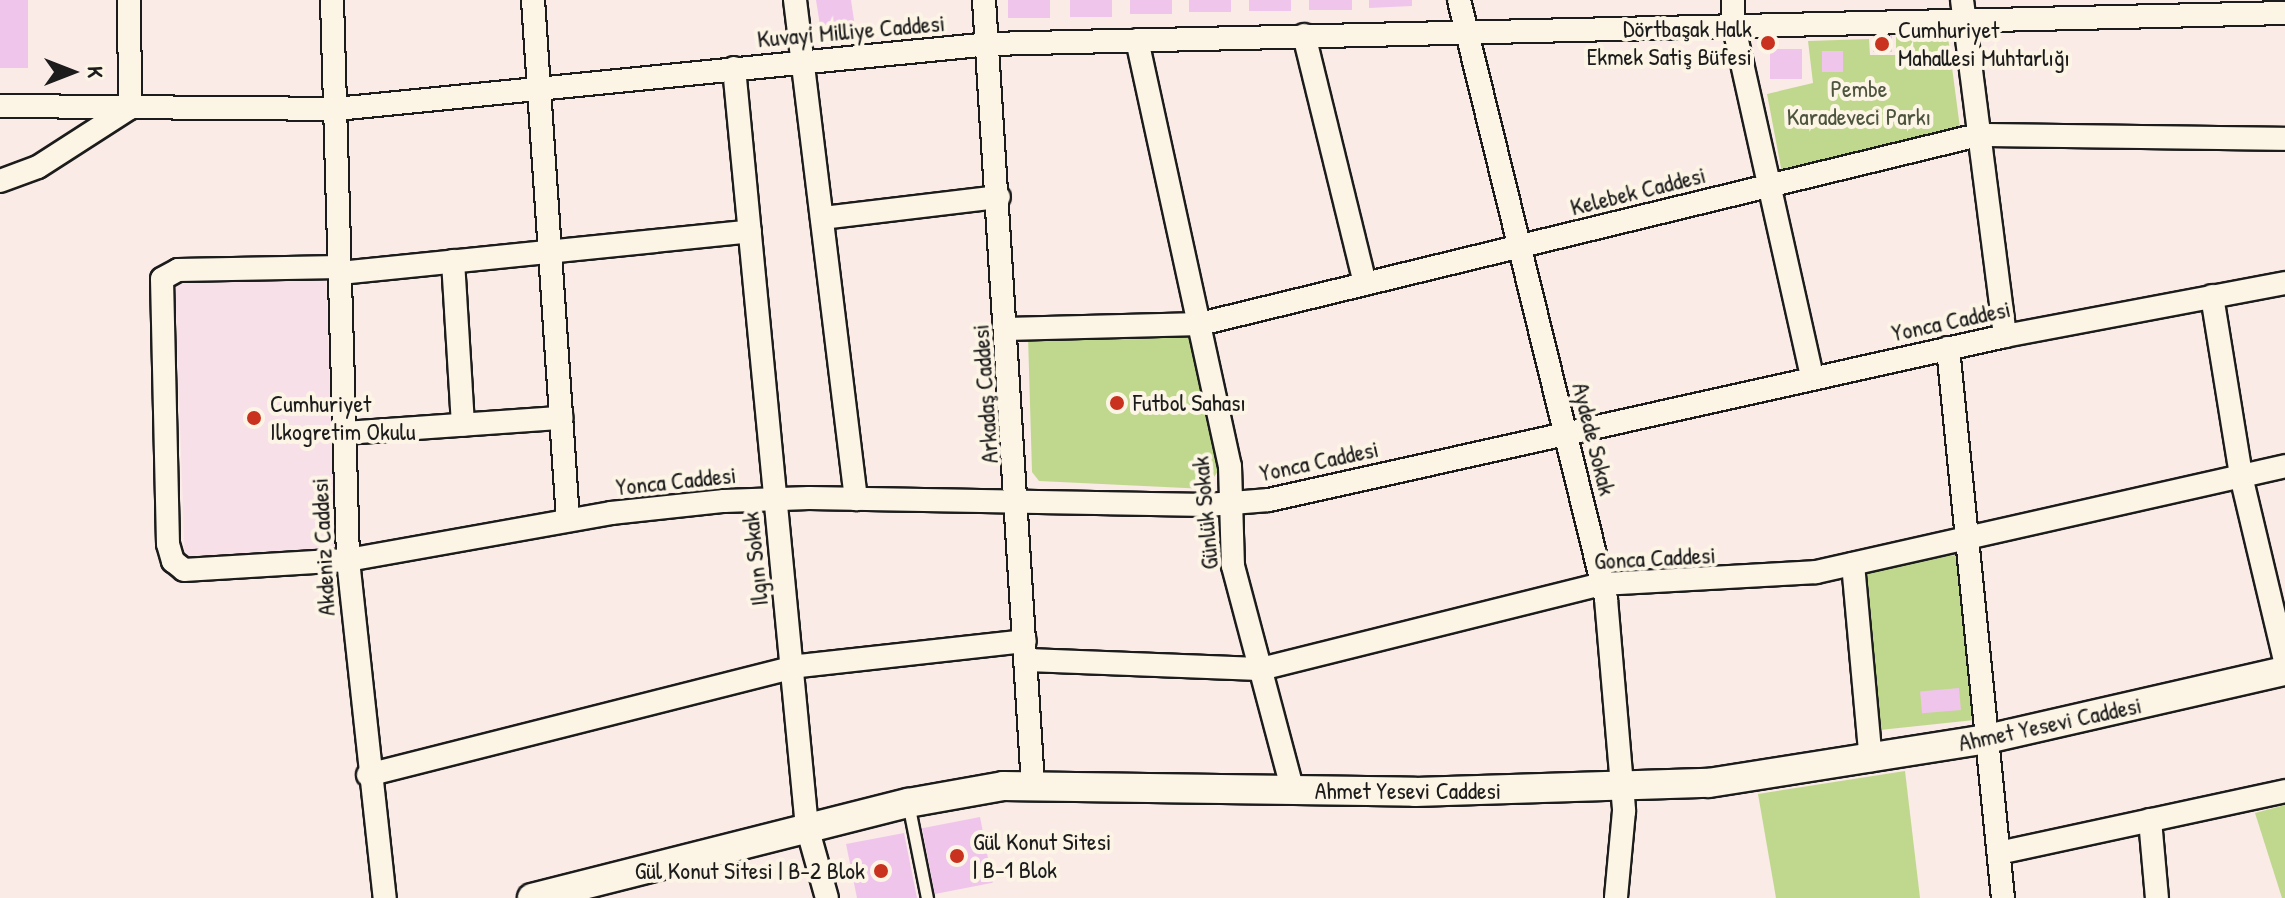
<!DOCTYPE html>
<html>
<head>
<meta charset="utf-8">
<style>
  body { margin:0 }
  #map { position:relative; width:2285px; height:898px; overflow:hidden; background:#faebe6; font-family:"Patrick Hand",sans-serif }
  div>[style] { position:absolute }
  .built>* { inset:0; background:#f7e0e8; transform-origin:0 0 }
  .green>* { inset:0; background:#c0d88e; transform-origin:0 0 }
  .building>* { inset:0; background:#f0c5ec; transform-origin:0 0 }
  .roads { filter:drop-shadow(2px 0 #1c1c1c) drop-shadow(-2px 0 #1c1c1c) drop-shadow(0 2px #1c1c1c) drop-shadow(0 -2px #1c1c1c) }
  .service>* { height:11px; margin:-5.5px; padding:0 5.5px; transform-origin:5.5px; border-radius:5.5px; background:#fcf5e5 }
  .minor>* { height:22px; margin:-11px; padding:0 11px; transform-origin:11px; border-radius:11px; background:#fcf5e5 }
  .tertiary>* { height:28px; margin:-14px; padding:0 14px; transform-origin:14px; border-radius:14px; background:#fcf5e5 }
  .dots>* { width:22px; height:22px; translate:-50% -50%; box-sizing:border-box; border:4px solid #fcf5e5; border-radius:50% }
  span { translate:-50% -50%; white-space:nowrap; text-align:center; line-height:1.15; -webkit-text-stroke:8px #fcf5e5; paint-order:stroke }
  .poi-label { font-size:24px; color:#1c1c1c }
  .right { translate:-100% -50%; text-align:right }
  .left { translate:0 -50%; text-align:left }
  .street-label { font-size:24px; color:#1c1c1c }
  .park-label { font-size:24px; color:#4d543e }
  .north { position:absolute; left:32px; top:32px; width:80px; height:80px; -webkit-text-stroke:6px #fcf5e5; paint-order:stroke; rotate:90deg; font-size:22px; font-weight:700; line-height:32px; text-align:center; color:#1c1c1c }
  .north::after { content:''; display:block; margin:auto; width:28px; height:36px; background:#1c1c1c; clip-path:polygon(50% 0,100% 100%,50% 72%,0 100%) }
</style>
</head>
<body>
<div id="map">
  <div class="built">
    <i style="left:326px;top:276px;width:280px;height:151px;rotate:88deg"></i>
  </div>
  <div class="green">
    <i style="clip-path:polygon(1896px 37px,1948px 37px,1960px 128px,1782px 173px,1767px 94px,1813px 83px,1808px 41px,1869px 39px,1870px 55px,1896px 55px)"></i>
    <i style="clip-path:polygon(1189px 331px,1218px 471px,1206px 489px,1039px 481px,1032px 472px,1028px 336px)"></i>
    <i style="left:1957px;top:555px;width:166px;height:95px;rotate:84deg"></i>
    <i style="clip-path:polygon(1905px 771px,1920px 898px,1776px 898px,1758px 794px)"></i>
    <i style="clip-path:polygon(2285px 805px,2285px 898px,2282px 898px,2255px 813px)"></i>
  </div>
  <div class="building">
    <i style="left:0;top:0;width:28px;height:68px"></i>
    <i style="clip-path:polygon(816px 0,851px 0,855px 27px,821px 32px)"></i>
    <i style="left:1008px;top:0;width:42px;height:18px"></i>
    <i style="left:1070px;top:0;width:42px;height:17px"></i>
    <i style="left:1130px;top:0;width:42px;height:14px"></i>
    <i style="left:1189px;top:0;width:42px;height:12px"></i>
    <i style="left:1249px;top:0;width:42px;height:11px"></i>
    <i style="left:1309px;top:0;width:43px;height:10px"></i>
    <i style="clip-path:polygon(1369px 0,1412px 0,1412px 6px,1369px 8px)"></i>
    <i style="left:1873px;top:35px;width:19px;height:17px"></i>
    <i style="left:1770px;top:49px;width:32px;height:30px"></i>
    <i style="left:1822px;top:51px;width:21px;height:21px"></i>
    <i style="left:1959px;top:688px;width:22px;height:39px;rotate:85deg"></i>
    <i style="left:980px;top:817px;width:67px;height:59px;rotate:79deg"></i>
    <i style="clip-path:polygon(904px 833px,917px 898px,857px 898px,846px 844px)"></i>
  </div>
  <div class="roads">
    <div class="service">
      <i style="left:908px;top:803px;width:97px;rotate:78.7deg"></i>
    </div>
    <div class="minor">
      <i style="left:332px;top:0;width:560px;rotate:88.36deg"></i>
      <i style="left:348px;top:560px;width:340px;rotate:83.8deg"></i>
      <i style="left:533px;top:0;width:521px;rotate:86.15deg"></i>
      <i style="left:795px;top:0;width:503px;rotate:83.03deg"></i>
      <i style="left:984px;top:0;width:787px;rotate:86.43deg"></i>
      <i style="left:1459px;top:0;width:617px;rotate:76.21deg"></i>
      <i style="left:1606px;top:599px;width:213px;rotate:85.1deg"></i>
      <i style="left:1624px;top:811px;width:87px;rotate:95.3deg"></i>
      <i style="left:1733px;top:0;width:23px;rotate:90deg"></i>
      <i style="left:1733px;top:23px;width:363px;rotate:77.4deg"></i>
      <i style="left:1962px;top:0;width:339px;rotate:82.7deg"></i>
      <i style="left:1304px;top:35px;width:256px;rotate:76.2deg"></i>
      <i style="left:1137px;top:40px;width:436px;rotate:77.7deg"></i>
      <i style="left:1230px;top:466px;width:100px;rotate:88.3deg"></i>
      <i style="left:1233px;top:566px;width:233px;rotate:75.1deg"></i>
      <i style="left:734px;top:68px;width:763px;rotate:84.51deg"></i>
      <i style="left:807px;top:827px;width:74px;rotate:74.3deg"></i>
      <i style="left:0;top:106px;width:336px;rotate:0.5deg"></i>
      <i style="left:336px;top:109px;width:656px;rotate:-5.68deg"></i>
      <i style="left:989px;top:44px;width:1296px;rotate:-1.37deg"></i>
      <i style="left:0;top:181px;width:40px;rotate:-20.2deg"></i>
      <i style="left:38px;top:167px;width:109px;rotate:-32.7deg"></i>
      <i style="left:130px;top:108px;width:108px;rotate:-90.5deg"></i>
      <i style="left:822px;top:218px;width:178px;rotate:-6.8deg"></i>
      <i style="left:453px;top:261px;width:164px;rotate:86.5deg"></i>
      <i style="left:340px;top:267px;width:162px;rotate:178.9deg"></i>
      <i style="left:178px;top:270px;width:18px;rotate:151deg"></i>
      <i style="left:162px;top:279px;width:265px;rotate:88.7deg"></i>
      <i style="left:168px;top:544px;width:18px;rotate:74deg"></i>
      <i style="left:173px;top:561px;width:14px;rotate:39deg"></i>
      <i style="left:184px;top:570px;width:164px;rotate:-3.5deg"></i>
      <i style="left:348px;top:560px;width:267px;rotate:-10.1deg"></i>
      <i style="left:611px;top:513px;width:114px;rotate:-6.1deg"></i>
      <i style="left:724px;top:501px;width:85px;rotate:-2deg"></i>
      <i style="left:809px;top:498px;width:399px;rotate:1deg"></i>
      <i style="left:1208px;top:505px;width:61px;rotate:-4.7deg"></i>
      <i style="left:1269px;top:500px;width:754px;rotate:-12.56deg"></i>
      <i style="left:2005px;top:336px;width:285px;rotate:-10.7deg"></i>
      <i style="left:340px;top:273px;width:412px;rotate:-5.8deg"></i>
      <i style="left:2212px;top:296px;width:182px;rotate:80.8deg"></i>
      <i style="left:2241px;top:476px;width:189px;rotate:76.6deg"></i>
      <i style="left:1007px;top:329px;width:193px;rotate:-1.5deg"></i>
      <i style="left:1200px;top:324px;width:801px;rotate:-13.65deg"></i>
      <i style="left:1978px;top:135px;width:307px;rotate:0.7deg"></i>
      <i style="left:1948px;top:348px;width:553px;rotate:84.29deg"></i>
      <i style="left:345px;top:433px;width:217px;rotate:-4deg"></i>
      <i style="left:1853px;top:564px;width:197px;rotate:84.8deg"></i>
      <i style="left:1026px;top:660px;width:235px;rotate:2.2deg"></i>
      <i style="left:1261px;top:669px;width:352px;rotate:-14deg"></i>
      <i style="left:1603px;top:584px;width:213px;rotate:-3.2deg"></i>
      <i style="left:1816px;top:572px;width:481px;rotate:-12.7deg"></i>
      <i style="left:368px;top:775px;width:445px;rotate:-14.2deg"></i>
      <i style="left:799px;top:666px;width:227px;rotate:-6.3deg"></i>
      <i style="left:2150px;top:820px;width:78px;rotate:84.9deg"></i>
      <i style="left:1999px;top:853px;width:293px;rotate:-12.2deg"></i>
    </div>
    <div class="tertiary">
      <i style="left:532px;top:898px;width:388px;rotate:-14.2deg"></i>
      <i style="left:908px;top:803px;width:97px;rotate:-10.1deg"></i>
      <i style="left:1003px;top:786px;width:412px;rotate:0.8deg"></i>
      <i style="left:1415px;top:792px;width:294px;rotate:-1.8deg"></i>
      <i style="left:1709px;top:783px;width:281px;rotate:-9deg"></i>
      <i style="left:1987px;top:739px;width:306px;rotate:-12.9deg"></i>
    </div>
  </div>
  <div class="dots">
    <i style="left:1768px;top:43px;background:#c8321e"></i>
    <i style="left:1882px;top:44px;background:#c8321e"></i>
    <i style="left:1117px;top:403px;background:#c8321e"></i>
    <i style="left:254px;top:418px;background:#c8321e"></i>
    <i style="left:957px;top:856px;background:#c8321e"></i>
    <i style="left:881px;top:871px;background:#c8321e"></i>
  </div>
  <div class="poi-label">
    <span class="right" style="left:1752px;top:43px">Dörtbaşak Halk<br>Ekmek Satiş Büfesi</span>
    <span class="left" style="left:1898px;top:44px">Cumhuriyet<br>Mahallesi Muhtarlığı</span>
    <span class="left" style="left:1133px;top:403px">Futbol Sahası</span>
    <span class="left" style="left:270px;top:418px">Cumhuriyet<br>Ilkogretim Okulu</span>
    <span class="left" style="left:973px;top:856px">Gül Konut Sitesi<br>| B-1 Blok</span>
    <span class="right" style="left:865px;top:871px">Gül Konut Sitesi | B-2 Blok</span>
  </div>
  <div class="street-label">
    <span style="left:851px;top:31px;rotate:-5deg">Kuvayi Milliye Caddesi</span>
    <span style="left:1638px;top:191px;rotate:-14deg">Kelebek Caddesi</span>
    <span style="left:1951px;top:321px;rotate:-12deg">Yonca Caddesi</span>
    <span style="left:985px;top:394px;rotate:-94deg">Arkadaş Caddesi</span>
    <span style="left:1594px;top:439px;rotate:76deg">Aydede Sokak</span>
    <span style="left:1319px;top:461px;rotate:-12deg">Yonca Caddesi</span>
    <span style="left:676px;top:481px;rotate:-6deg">Yonca Caddesi</span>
    <span style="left:1205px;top:513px;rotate:-95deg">Günlük Sokak</span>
    <span style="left:323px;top:547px;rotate:-93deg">Akdeniz Caddesi</span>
    <span style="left:1655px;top:558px;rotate:-3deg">Gonca Caddesi</span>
    <span style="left:755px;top:559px;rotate:-96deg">Ilgın Sokak</span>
    <span style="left:2050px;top:724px;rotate:-12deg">Ahmet Yesevi Caddesi</span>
    <span style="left:1408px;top:791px">Ahmet Yesevi Caddesi</span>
  </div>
  <div class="park-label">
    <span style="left:1859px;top:103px">Pembe<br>Karadeveci Parkı</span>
  </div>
  <div class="north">K</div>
</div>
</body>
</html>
